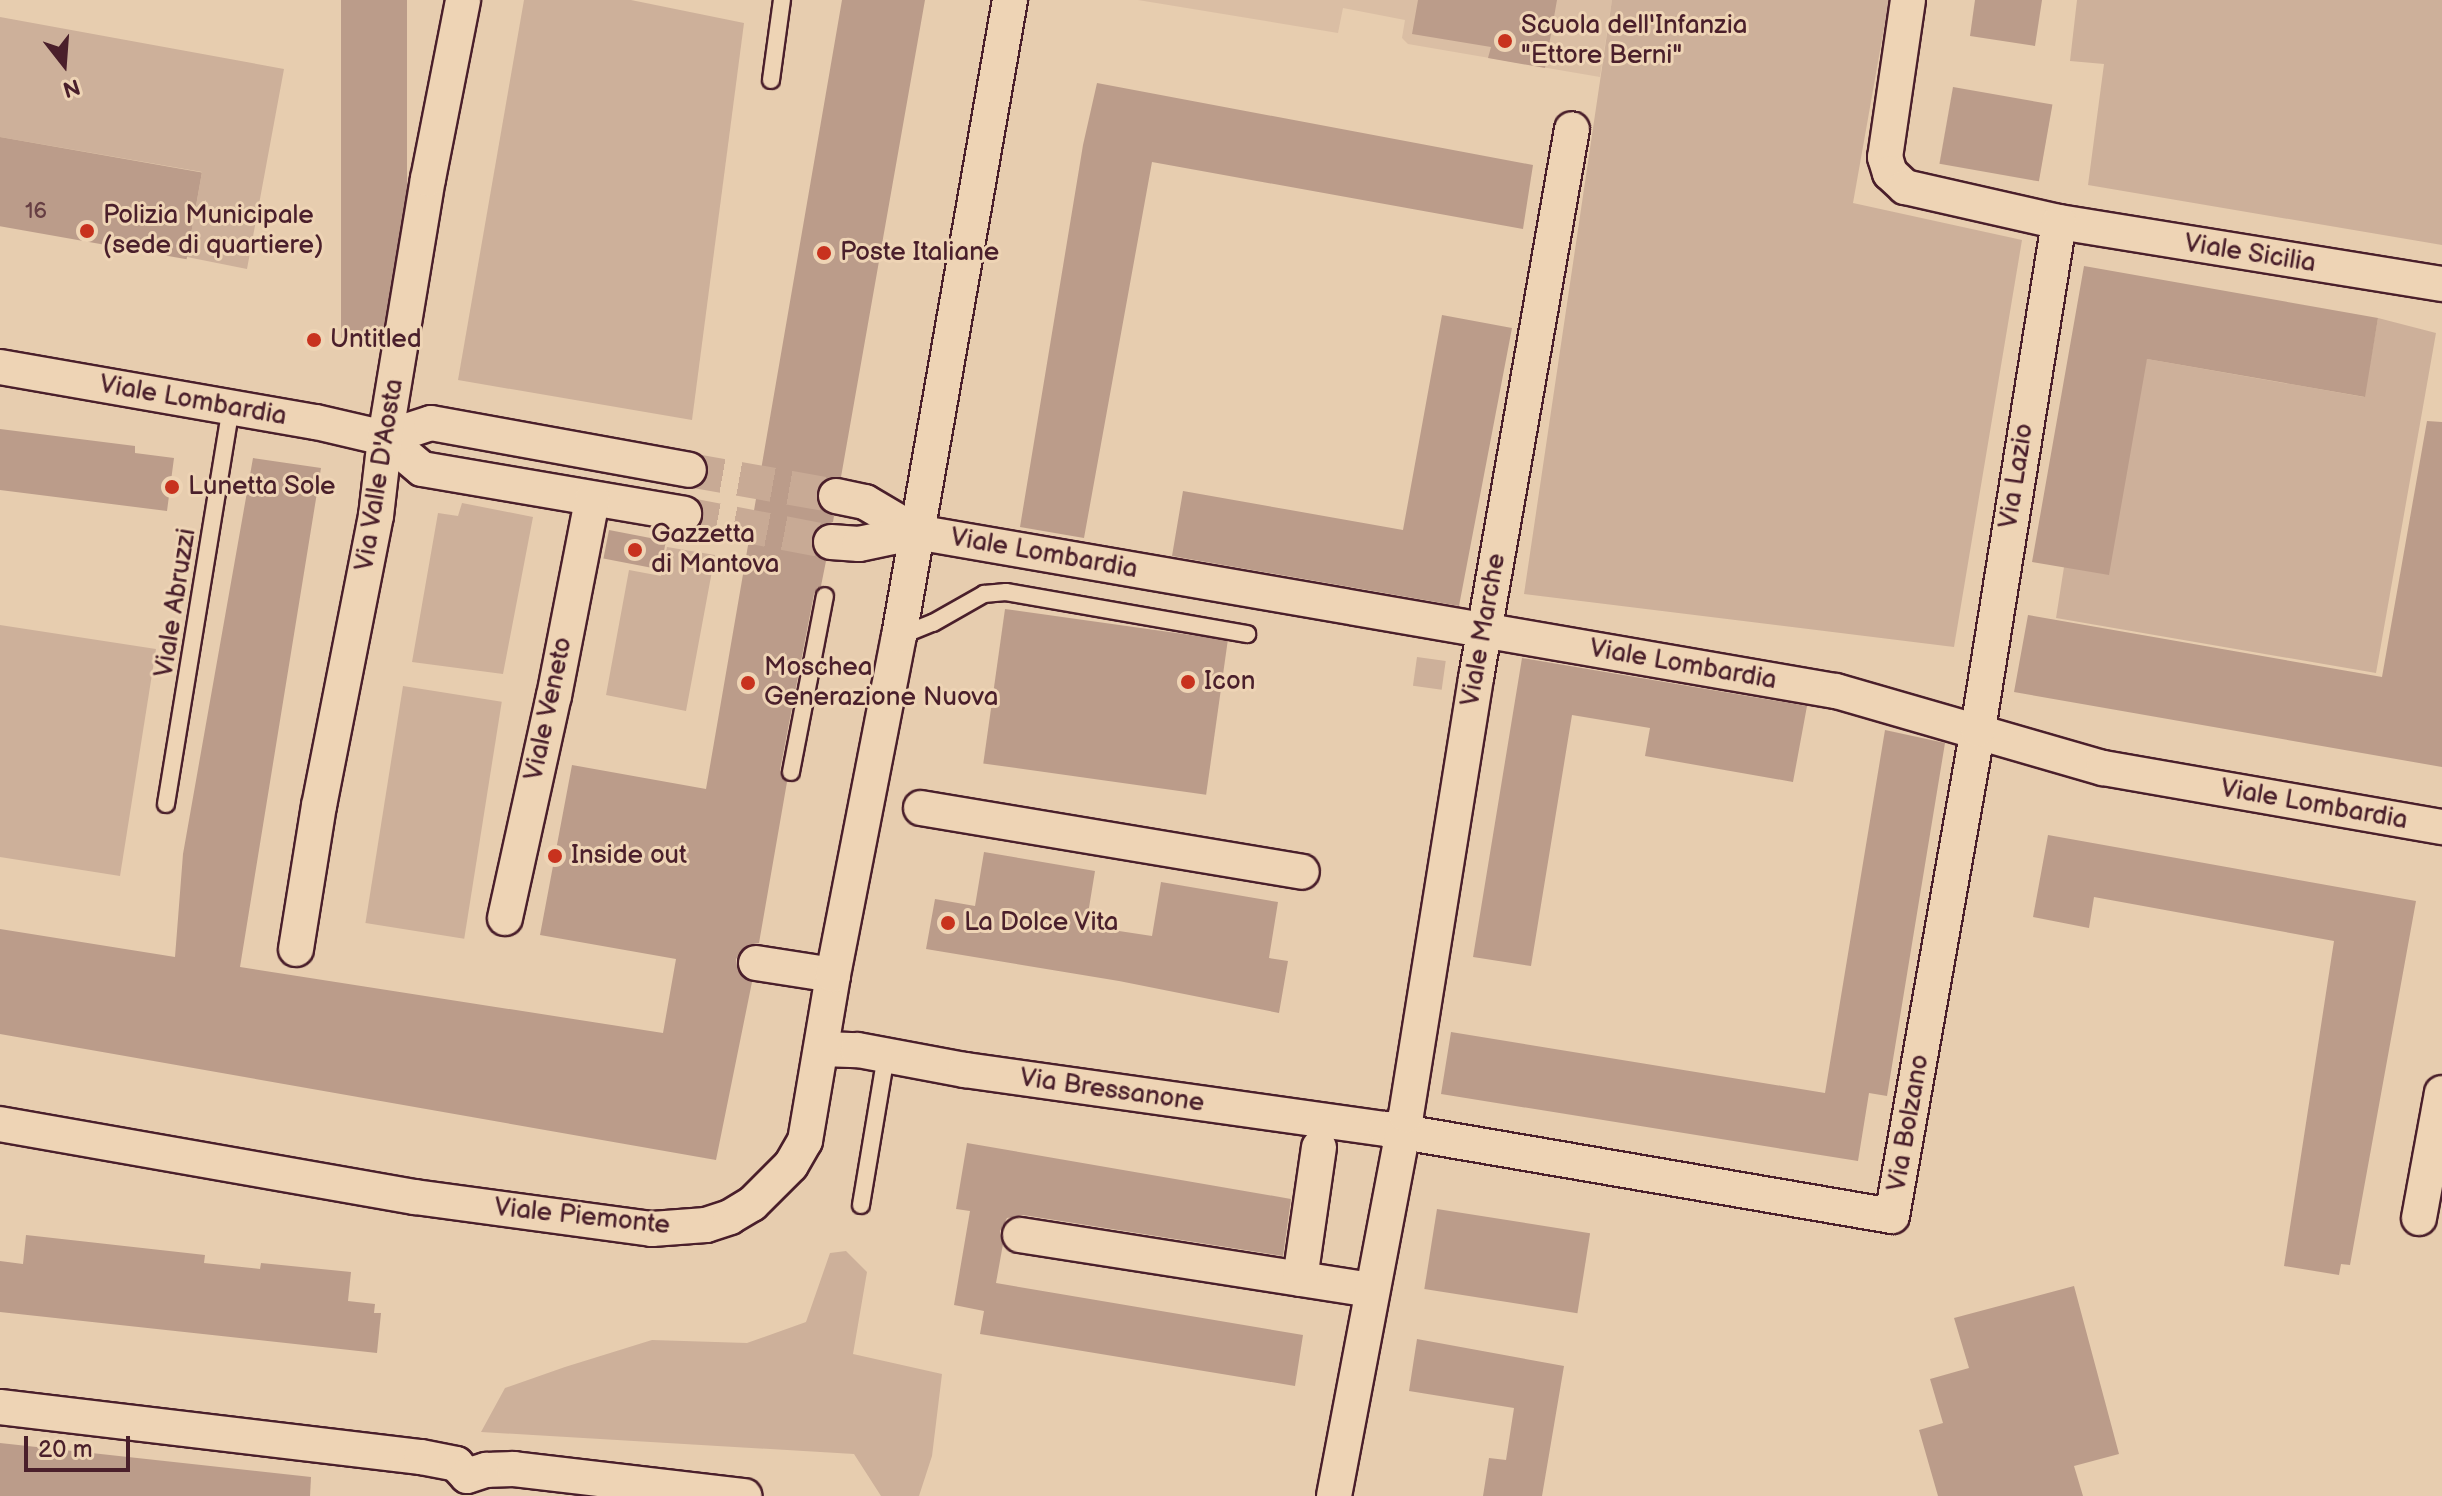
<!DOCTYPE html>
<html>
<head>
<meta charset="utf-8">
<style>
  body { margin:0 }
  #map { position:relative; width:2442px; height:1496px; overflow:hidden; background:#e7cdaf; font-family:"Balsamiq Sans",sans-serif }
  div>[style] { position:absolute }
  .built>* { inset:0; background:#dabea4 }
  .green>* { inset:0; background:#cdb09a; transform-origin:0 0 }
  .building>* { inset:0; background:#bb9c8a; transform-origin:0 0 }
  .street-tunnel>* { height:34px; margin-top:-17px; transform-origin:0; background:repeating-linear-gradient(90deg,#c8aa95 0 34px,transparent 0 51px) }
  .roads { filter:drop-shadow(2px 0 #4a1f2b) drop-shadow(-2px 0 #4a1f2b) drop-shadow(0 2px #4a1f2b) drop-shadow(0 -2px #4a1f2b) }
  .lane>* { height:16px; margin:-8px; padding:0 8px; transform-origin:8px; border-radius:8px; background:#eed4b5 }
  .street>* { height:34px; margin:-17px; padding:0 17px; transform-origin:17px; border-radius:17px; background:#eed4b5 }
  .dots>* { width:22px; height:22px; translate:-50% -50%; box-sizing:border-box; border:4px solid #eed4b5; border-radius:50% }
  span { translate:-50% -50%; white-space:nowrap; text-align:center; line-height:1.15; -webkit-text-stroke:6px #eed4b5; paint-order:stroke }
  .number-label { font-size:22px; color:#663e43 }
  .number-label span { -webkit-text-stroke-width:0 }
  .poi-label { font-size:26px; color:#4a1f2b }
  .left { translate:0 -50%; text-align:left }
  .street-label { font-size:26px; color:#4a1f2b }
  .north { position:absolute; left:24px; top:24px; width:80px; height:80px; -webkit-text-stroke:6px #eed4b5; paint-order:stroke; rotate:163deg; font-size:22px; font-weight:700; line-height:32px; text-align:center; color:#4a1f2b }
  .north::after { content:''; display:block; margin:auto; width:28px; height:36px; background:#4a1f2b; clip-path:polygon(50% 0,100% 100%,50% 72%,0 100%) }
  .scale { position:absolute; left:24px; top:1436px; width:106px; height:36px; box-sizing:border-box; border:4px solid #4a1f2b; border-top:0; padding-left:10px; font-size:24px; line-height:28px; white-space:nowrap; color:#4a1f2b; -webkit-text-stroke:6px #eed4b5; paint-order:stroke }
</style>
</head>
<body>
<div id="map">
  <div class="built">
    <i style="clip-path:polygon(1138px 0,1612px 0,1600px 77px,1408px 44px,1402px 38px,1405px 20px,1343px 8px,1338px 33px)"></i>
  </div>
  <div class="green">
    <i style="clip-path:polygon(524px 0,631px 0,744px 23px,692px 420px,458px 380px)"></i>
    <i style="clip-path:polygon(1612px 0,1889px 0,1853px 203px,2022px 240px,1954px 647px,1524px 594px)"></i>
    <i style="clip-path:polygon(2077px 0,2442px 0,2442px 245px,2088px 185px,2104px 64px,2070px 61px)"></i>
    <i style="clip-path:polygon(0 17px,284px 69px,247px 269px,187px 257px,202px 172px,0 137px)"></i>
    <i style="clip-path:polygon(2378px 318px,2436px 333px,2376px 673px,2056px 618px,2064px 567px,2147px 359px,2364px 397px)"></i>
    <i style="clip-path:polygon(462px 503px,533px 517px,503px 674px,412px 662px,438px 513px,458px 516px)"></i>
    <i style="clip-path:polygon(667px 547px,715px 555px,686px 711px,606px 695px,629px 570px,661px 576px)"></i>
    <i style="clip-path:polygon(0 625px,156px 649px,120px 876px,0 857px)"></i>
    <i style="left:1417px;top:657px;width:29px;height:29px;rotate:8deg"></i>
    <i style="left:403px;top:686px;width:100px;height:240px;rotate:9deg"></i>
    <i style="clip-path:polygon(846px 1251px,867px 1272px,853px 1354px,942px 1374px,932px 1456px,919px 1496px,881px 1496px,854px 1454px,481px 1432px,505px 1388px,565px 1367px,652px 1340px,747px 1343px,806px 1322px,830px 1253px)"></i>
  </div>
  <div class="building">
    <i style="left:341px;top:0;width:66px;height:338px"></i>
    <i style="clip-path:polygon(842px 0,925px 0,841px 477px,822px 482px,816px 493px,822px 510px,834px 516px,833px 522px,815px 530px,811px 540px,813px 551px,826px 561px,821px 586px,814px 594px,780px 770px,787px 782px,759px 943px,748px 945px,736px 959px,738px 971px,752px 982px,716px 1160px,0 1034px,0 929px,175px 957px,183px 854px,253px 458px,321px 468px,240px 967px,663px 1033px,676px 959px,540px 935px,572px 765px,706px 789px)"></i>
    <i style="clip-path:polygon(1418px 0,1557px 0,1545px 68px,1488px 58px,1491px 47px,1412px 34px)"></i>
    <i style="clip-path:polygon(1975px 0,2042px 0,2035px 46px,1970px 36px)"></i>
    <i style="clip-path:polygon(1097px 83px,1533px 165px,1523px 229px,1152px 162px,1084px 538px,1020px 527px,1083px 145px)"></i>
    <i style="left:1953px;top:87px;width:101px;height:78px;rotate:10deg"></i>
    <i style="left:0;top:137px;width:205px;height:88px;rotate:10deg"></i>
    <i style="clip-path:polygon(2084px 266px,2378px 318px,2365px 397px,2147px 359px,2109px 575px,2032px 562px)"></i>
    <i style="clip-path:polygon(1442px 315px,1512px 328px,1459px 606px,1172px 556px,1183px 491px,1403px 530px)"></i>
    <i style="clip-path:polygon(2427px 421px,2442px 422px,2442px 767px,2014px 692px,2028px 615px,2382px 677px)"></i>
    <i style="clip-path:polygon(0 429px,135px 446px,135px 453px,174px 458px,167px 511px,0 490px)"></i>
    <i style="left:609px;top:530px;width:58px;height:29px;rotate:11deg"></i>
    <i style="left:1005px;top:609px;width:225px;height:156px;rotate:8deg"></i>
    <i style="clip-path:polygon(1522px 658px,1807px 706px,1793px 782px,1645px 756px,1650px 728px,1572px 715px,1531px 966px,1473px 957px)"></i>
    <i style="clip-path:polygon(1885px 730px,1945px 743px,1887px 1096px,1869px 1093px,1858px 1161px,1441px 1094px,1451px 1032px,1825px 1093px)"></i>
    <i style="clip-path:polygon(2048px 835px,2416px 901px,2350px 1265px,2341px 1264px,2339px 1275px,2284px 1266px,2334px 941px,2094px 897px,2089px 928px,2033px 917px)"></i>
    <i style="clip-path:polygon(984px 852px,1095px 871px,1086px 926px,1152px 936px,1161px 882px,1278px 902px,1269px 958px,1288px 961px,1279px 1013px,1119px 981px,926px 949px,935px 899px,975px 906px)"></i>
    <i style="clip-path:polygon(967px 1143px,1291px 1199px,1283px 1256px,1023px 1215px,1007px 1218px,1000px 1231px,1003px 1244px,996px 1283px,1303px 1335px,1295px 1386px,980px 1334px,984px 1311px,954px 1305px,970px 1211px,956px 1209px)"></i>
    <i style="left:1437px;top:1209px;width:155px;height:81px;rotate:9deg"></i>
    <i style="clip-path:polygon(26px 1235px,205px 1255px,204px 1263px,260px 1269px,261px 1263px,351px 1272px,348px 1301px,375px 1304px,374px 1313px,381px 1313px,377px 1353px,0 1312px,0 1261px,23px 1264px)"></i>
    <i style="clip-path:polygon(2074px 1286px,2119px 1454px,2074px 1466px,2083px 1496px,1938px 1496px,1919px 1430px,1943px 1423px,1930px 1379px,1969px 1368px,1954px 1318px)"></i>
    <i style="clip-path:polygon(1417px 1339px,1564px 1366px,1542px 1496px,1483px 1496px,1489px 1458px,1506px 1460px,1514px 1408px,1409px 1391px)"></i>
    <i style="clip-path:polygon(0 1443px,311px 1477px,310px 1496px,0 1496px)"></i>
  </div>
  <div class="street-tunnel">
    <i style="left:689px;top:470px;width:149px;rotate:10deg"></i>
    <i style="left:684px;top:514px;width:150px;rotate:10.8deg"></i>
  </div>
  <div class="roads">
    <div class="lane">
      <i style="left:771px;top:80px;width:81px;rotate:-82.2deg"></i>
      <i style="left:900px;top:636px;width:35px;rotate:-22deg"></i>
      <i style="left:933px;top:623px;width:59px;rotate:-29.6deg"></i>
      <i style="left:984px;top:594px;width:22px;rotate:-5deg"></i>
      <i style="left:1006px;top:592px;width:245px;rotate:9.9deg"></i>
      <i style="left:791px;top:772px;width:179px;rotate:-79.1deg"></i>
      <i style="left:166px;top:804px;width:400px;rotate:-80.7deg"></i>
      <i style="left:861px;top:1205px;width:151px;rotate:-80.5deg"></i>
    </div>
    <div class="street">
      <i style="left:1908px;top:0;width:159px;rotate:98.3deg"></i>
      <i style="left:1885px;top:157px;width:17px;rotate:73deg"></i>
      <i style="left:1890px;top:173px;width:21px;rotate:43deg"></i>
      <i style="left:1905px;top:187px;width:158px;rotate:12.8deg"></i>
      <i style="left:2059px;top:222px;width:388px;rotate:9.2deg"></i>
      <i style="left:0;top:367px;width:321px;rotate:9.9deg"></i>
      <i style="left:316px;top:422px;width:71px;rotate:13.1deg"></i>
      <i style="left:385px;top:438px;width:48px;rotate:40deg"></i>
      <i style="left:422px;top:469px;width:266px;rotate:9.7deg"></i>
      <i style="left:385px;top:438px;width:48px;rotate:-18.1deg"></i>
      <i style="left:431px;top:423px;width:262px;rotate:10.3deg"></i>
      <i style="left:836px;top:496px;width:30px;rotate:12deg"></i>
      <i style="left:865px;top:502px;width:59px;rotate:30.5deg"></i>
      <i style="left:916px;top:532px;width:934px;rotate:9.81deg"></i>
      <i style="left:1836px;top:691px;width:278px;rotate:16.1deg"></i>
      <i style="left:2103px;top:768px;width:344px;rotate:9.9deg"></i>
      <i style="left:831px;top:542px;width:28px;rotate:4deg"></i>
      <i style="left:859px;top:544px;width:58px;rotate:-11.9deg"></i>
      <i style="left:921px;top:808px;width:386px;rotate:9.5deg"></i>
      <i style="left:505px;top:918px;width:227px;rotate:-77.6deg"></i>
      <i style="left:554px;top:696px;width:200px;rotate:-79deg"></i>
      <i style="left:296px;top:949px;width:145px;rotate:-80.9deg"></i>
      <i style="left:319px;top:806px;width:296px;rotate:-78.9deg"></i>
      <i style="left:376px;top:516px;width:79px;rotate:-83.4deg"></i>
      <i style="left:385px;top:438px;width:263px;rotate:-80.6deg"></i>
      <i style="left:428px;top:179px;width:182px;rotate:-78.9deg"></i>
      <i style="left:756px;top:963px;width:78px;rotate:8.9deg"></i>
      <i style="left:822px;top:1049px;width:36px;rotate:2deg"></i>
      <i style="left:858px;top:1050px;width:109px;rotate:10.6deg"></i>
      <i style="left:965px;top:1070px;width:425px;rotate:8deg"></i>
      <i style="left:1386px;top:1129px;width:513px;rotate:9.76deg"></i>
      <i style="left:1892px;top:1216px;width:495px;rotate:-80deg"></i>
      <i style="left:1978px;top:729px;width:513px;rotate:-80.92deg"></i>
      <i style="left:0;top:1124px;width:421px;rotate:10deg"></i>
      <i style="left:415px;top:1197px;width:239px;rotate:7.7deg"></i>
      <i style="left:652px;top:1229px;width:54px;rotate:-4.2deg"></i>
      <i style="left:706px;top:1225px;width:25px;rotate:-18deg"></i>
      <i style="left:730px;top:1217px;width:26px;rotate:-31deg"></i>
      <i style="left:752px;top:1204px;width:55px;rotate:-45deg"></i>
      <i style="left:791px;top:1165px;width:28px;rotate:-60deg"></i>
      <i style="left:805px;top:1141px;width:168px;rotate:-80.4deg"></i>
      <i style="left:833px;top:975px;width:345px;rotate:-79deg"></i>
      <i style="left:899px;top:636px;width:646px;rotate:-80.1deg"></i>
      <i style="left:2419px;top:1218px;width:127px;rotate:-79.6deg"></i>
      <i style="left:1020px;top:1235px;width:356px;rotate:8.9deg"></i>
      <i style="left:1300px;top:1279px;width:133px;rotate:-81.8deg"></i>
      <i style="left:0;top:1407px;width:424px;rotate:6.8deg"></i>
      <i style="left:421px;top:1457px;width:36px;rotate:11deg"></i>
      <i style="left:456px;top:1464px;width:16px;rotate:47deg"></i>
      <i style="left:467px;top:1476px;width:20px;rotate:-18deg"></i>
      <i style="left:486px;top:1470px;width:28px;rotate:-2deg"></i>
      <i style="left:514px;top:1469px;width:232px;rotate:6.7deg"></i>
      <i style="left:1334px;top:1496px;width:388px;rotate:-79.3deg"></i>
      <i style="left:1406px;top:1115px;width:443px;rotate:-80.9deg"></i>
      <i style="left:1476px;top:678px;width:557px;rotate:-80.08deg"></i>
    </div>
  </div>
  <div class="dots">
    <i style="left:1505px;top:41px;background:#c8321e"></i>
    <i style="left:87px;top:231px;background:#c8321e"></i>
    <i style="left:824px;top:253px;background:#c8321e"></i>
    <i style="left:314px;top:340px;background:#c8321e"></i>
    <i style="left:172px;top:487px;background:#c8321e"></i>
    <i style="left:635px;top:550px;background:#c8321e"></i>
    <i style="left:1188px;top:682px;background:#c8321e"></i>
    <i style="left:748px;top:683px;background:#c8321e"></i>
    <i style="left:555px;top:856px;background:#c8321e"></i>
    <i style="left:948px;top:923px;background:#c8321e"></i>
  </div>
  <div class="number-label">
    <span style="left:36px;top:212px">16</span>
  </div>
  <div class="poi-label">
    <span class="left" style="left:1521px;top:41px">Scuola dell'Infanzia<br>"Ettore Berni"</span>
    <span class="left" style="left:103px;top:231px">Polizia Municipale<br>(sede di quartiere)</span>
    <span class="left" style="left:840px;top:253px">Poste Italiane</span>
    <span class="left" style="left:330px;top:340px">Untitled</span>
    <span class="left" style="left:188px;top:487px">Lunetta Sole</span>
    <span class="left" style="left:651px;top:550px">Gazzetta<br>di Mantova</span>
    <span class="left" style="left:764px;top:683px">Moschea<br>Generazione Nuova</span>
    <span class="left" style="left:1204px;top:682px">Icon</span>
    <span class="left" style="left:571px;top:856px">Inside out</span>
    <span class="left" style="left:964px;top:923px">La Dolce Vita</span>
  </div>
  <div class="street-label">
    <span style="left:2250px;top:254px;rotate:9deg">Viale Sicilia</span>
    <span style="left:193px;top:401px;rotate:10deg">Viale Lombardia</span>
    <span style="left:380px;top:475px;rotate:-81deg">Via Valle D'Aosta</span>
    <span style="left:2017px;top:476px;rotate:-81deg">Via Lazio</span>
    <span style="left:1044px;top:554px;rotate:10deg">Viale Lombardia</span>
    <span style="left:176px;top:603px;rotate:-81deg">Viale Abruzzi</span>
    <span style="left:1484px;top:630px;rotate:-80deg">Viale Marche</span>
    <span style="left:1683px;top:665px;rotate:10deg">Viale Lombardia</span>
    <span style="left:549px;top:709px;rotate:-78deg">Viale Veneto</span>
    <span style="left:2314px;top:805px;rotate:10deg">Viale Lombardia</span>
    <span style="left:1112px;top:1091px;rotate:8deg">Via Bressanone</span>
    <span style="left:1909px;top:1123px;rotate:-80deg">Via Bolzano</span>
    <span style="left:582px;top:1217px;rotate:6deg">Viale Piemonte</span>
  </div>
  <div class="north">N</div>
  <div class="scale">20 m</div>
</div>
</body>
</html>
